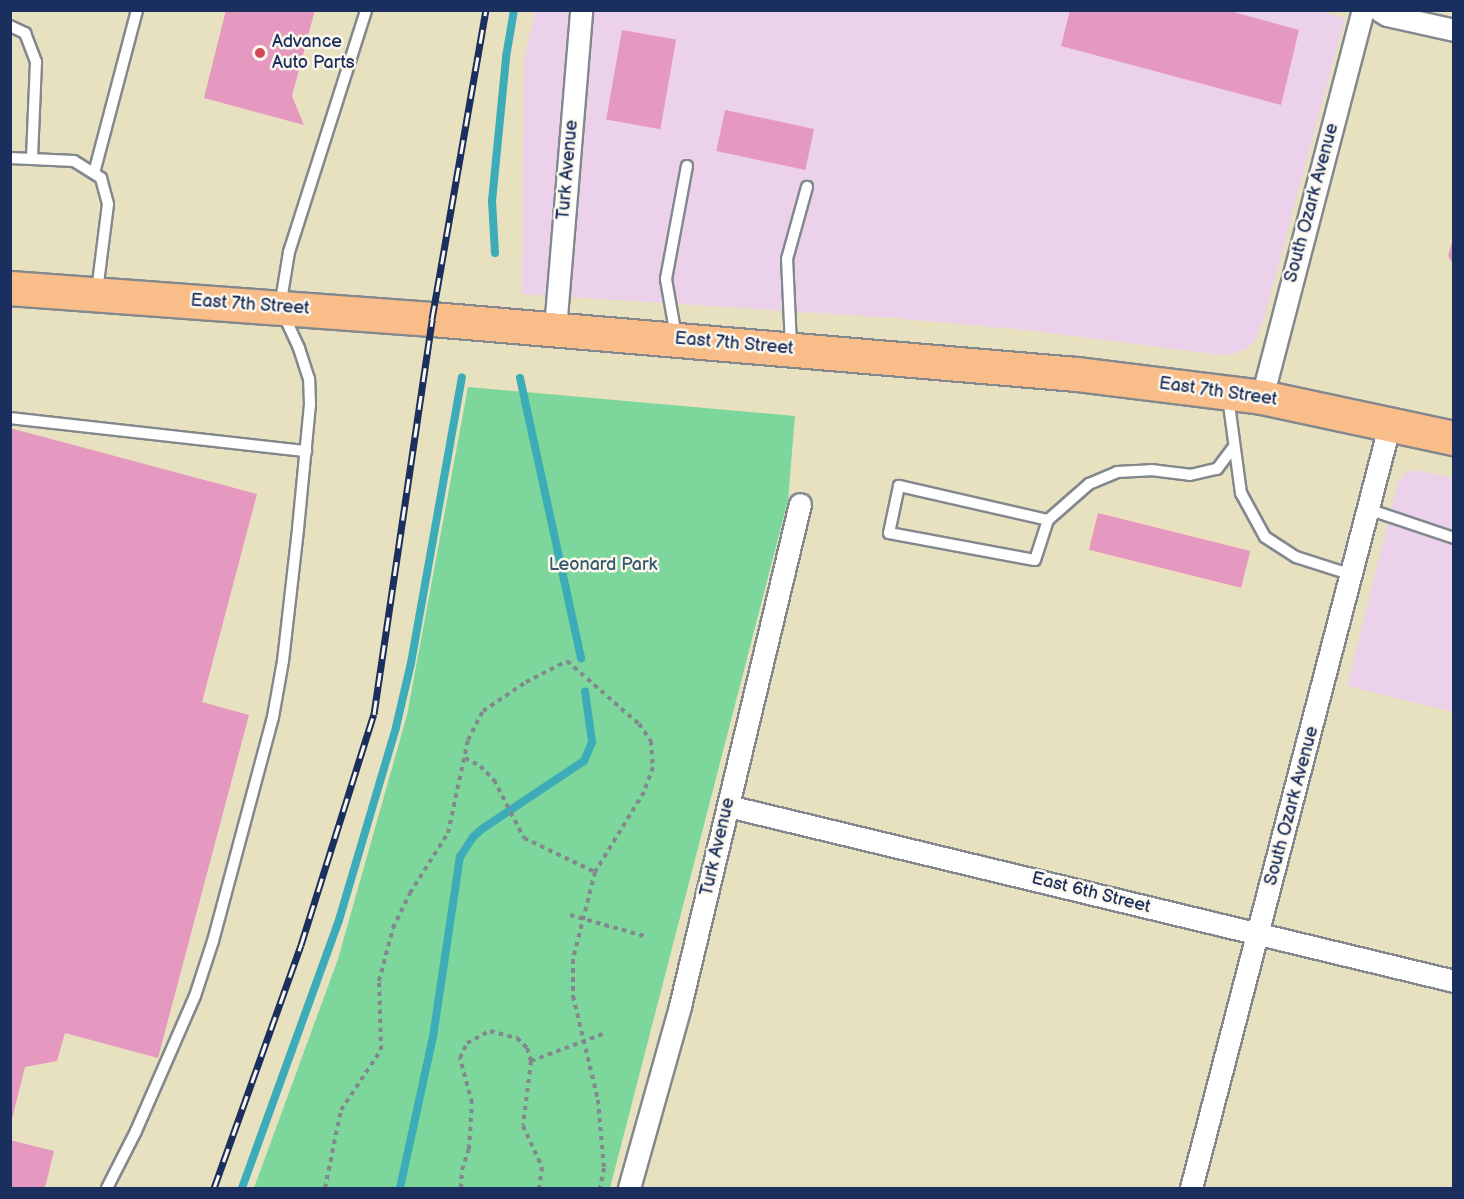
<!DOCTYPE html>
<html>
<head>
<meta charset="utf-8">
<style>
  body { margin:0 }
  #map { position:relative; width:1464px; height:1199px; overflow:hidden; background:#e8e1bf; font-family:"Balsamiq Sans",sans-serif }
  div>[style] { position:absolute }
  .built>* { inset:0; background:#ecd1ea }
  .green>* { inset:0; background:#7dd69b }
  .stream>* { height:8px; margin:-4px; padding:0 4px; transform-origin:4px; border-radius:4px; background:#3cacb9 }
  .building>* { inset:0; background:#e699c0; transform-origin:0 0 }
  .path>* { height:4px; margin-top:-2px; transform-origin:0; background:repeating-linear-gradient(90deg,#82888e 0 4.5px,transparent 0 9px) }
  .roads { filter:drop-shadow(2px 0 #82888e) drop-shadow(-2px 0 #82888e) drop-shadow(0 2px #82888e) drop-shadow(0 -2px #82888e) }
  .lane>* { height:10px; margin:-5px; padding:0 5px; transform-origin:5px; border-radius:5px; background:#fff }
  .street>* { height:21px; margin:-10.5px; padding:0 10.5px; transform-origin:10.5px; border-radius:10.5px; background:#fff }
  .primary>* { height:33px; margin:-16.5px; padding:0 16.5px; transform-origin:16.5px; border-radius:16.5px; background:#f8bd88 }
  .rail>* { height:7px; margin-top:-3.5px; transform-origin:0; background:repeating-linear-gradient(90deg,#fbf7ec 0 14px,#1b2f5e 0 28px); box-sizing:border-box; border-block:2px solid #1b2f5e }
  .dots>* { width:16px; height:16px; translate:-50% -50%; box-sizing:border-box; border:3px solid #fbf7ec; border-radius:50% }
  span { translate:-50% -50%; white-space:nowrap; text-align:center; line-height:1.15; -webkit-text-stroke:5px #fbf7ec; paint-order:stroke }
  .poi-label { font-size:18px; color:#1b2f5e }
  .left { translate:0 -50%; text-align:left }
  .street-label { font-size:18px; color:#1b2f5e }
  .park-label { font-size:18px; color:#34596d }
  .frame { position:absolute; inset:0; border:12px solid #1b2f5e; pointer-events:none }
</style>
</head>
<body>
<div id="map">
  <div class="built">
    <i style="clip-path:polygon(1315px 10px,1345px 18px,1264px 319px,1257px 338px,1248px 348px,1236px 353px,1221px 355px,1034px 331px,894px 318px,522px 294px,524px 61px,535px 11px)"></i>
    <i style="clip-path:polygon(1416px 470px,1453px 478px,1453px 712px,1347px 686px,1398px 482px,1408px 471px)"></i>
  </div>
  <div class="green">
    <i style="clip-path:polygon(468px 387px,795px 416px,788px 500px,610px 1188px,254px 1188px,338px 959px,407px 715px)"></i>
  </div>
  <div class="stream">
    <i style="left:495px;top:253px;width:52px;rotate:-93.3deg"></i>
    <i style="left:492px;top:201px;width:145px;rotate:-84.4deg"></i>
    <i style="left:506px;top:57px;width:48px;rotate:-80.3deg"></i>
    <i style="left:520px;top:378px;width:287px;rotate:77.7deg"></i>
    <i style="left:242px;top:1188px;width:285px;rotate:-70.1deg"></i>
    <i style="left:339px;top:920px;width:201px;rotate:-73.5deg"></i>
    <i style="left:396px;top:727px;width:66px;rotate:-76.8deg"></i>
    <i style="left:411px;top:663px;width:290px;rotate:-79.9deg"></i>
    <i style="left:400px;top:1188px;width:155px;rotate:-77.7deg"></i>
    <i style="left:433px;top:1037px;width:182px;rotate:-81.5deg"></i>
    <i style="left:460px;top:857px;width:24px;rotate:-57deg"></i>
    <i style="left:473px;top:837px;width:12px;rotate:-42deg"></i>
    <i style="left:482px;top:829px;width:123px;rotate:-33.7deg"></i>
    <i style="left:584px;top:761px;width:21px;rotate:-67deg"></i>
    <i style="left:592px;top:742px;width:51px;rotate:-97.8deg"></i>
  </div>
  <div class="building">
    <i style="clip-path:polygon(226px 10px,315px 10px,292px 96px,304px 125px,204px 98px)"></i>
    <i style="clip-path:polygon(1070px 10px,1226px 10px,1299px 30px,1281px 105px,1061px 46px)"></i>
    <i style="left:622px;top:30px;width:55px;height:91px;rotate:10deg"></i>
    <i style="left:725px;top:110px;width:91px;height:42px;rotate:12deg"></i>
    <i style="clip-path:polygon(1454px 236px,1454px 265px,1448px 256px)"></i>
    <i style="clip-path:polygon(10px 428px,257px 494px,202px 702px,249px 715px,158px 1058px,65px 1033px,57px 1061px,25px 1067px,11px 1123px)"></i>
    <i style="left:1098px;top:513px;width:157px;height:38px;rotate:14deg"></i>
    <i style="clip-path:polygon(10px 1140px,54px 1151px,45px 1188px,10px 1188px)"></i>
  </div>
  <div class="path">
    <i style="left:465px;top:758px;width:17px;rotate:28deg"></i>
    <i style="left:480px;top:766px;width:20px;rotate:45deg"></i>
    <i style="left:494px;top:780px;width:65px;rotate:62.7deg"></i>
    <i style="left:524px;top:838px;width:79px;rotate:25.6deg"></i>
    <i style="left:570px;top:915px;width:77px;rotate:15.8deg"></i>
    <i style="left:531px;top:1061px;width:77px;rotate:-20.6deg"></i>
    <i style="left:325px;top:1188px;width:80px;rotate:-78.4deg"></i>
    <i style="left:341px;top:1110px;width:72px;rotate:-56.3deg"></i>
    <i style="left:381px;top:1050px;width:69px;rotate:-91.7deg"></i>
    <i style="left:379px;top:981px;width:55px;rotate:-75.2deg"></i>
    <i style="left:393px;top:928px;width:39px;rotate:-64deg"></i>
    <i style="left:410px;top:893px;width:71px;rotate:-57.7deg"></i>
    <i style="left:448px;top:833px;width:95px;rotate:-77.9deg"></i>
    <i style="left:468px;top:740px;width:33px;rotate:-63deg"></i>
    <i style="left:483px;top:711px;width:52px;rotate:-34deg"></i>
    <i style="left:526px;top:682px;width:46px;rotate:-27.1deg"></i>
    <i style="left:567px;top:661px;width:96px;rotate:41.2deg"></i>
    <i style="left:639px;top:724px;width:21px;rotate:55deg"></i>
    <i style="left:651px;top:741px;width:26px;rotate:86deg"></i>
    <i style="left:653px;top:767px;width:27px;rotate:110deg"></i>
    <i style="left:644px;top:792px;width:94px;rotate:121.5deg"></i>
    <i style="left:595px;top:872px;width:90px;rotate:104.2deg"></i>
    <i style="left:573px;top:959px;width:37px;rotate:90deg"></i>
    <i style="left:573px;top:996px;width:107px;rotate:76.5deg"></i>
    <i style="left:598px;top:1100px;width:68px;rotate:85deg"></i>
    <i style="left:604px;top:1168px;width:20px;rotate:101deg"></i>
    <i style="left:461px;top:1188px;width:18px;rotate:-87deg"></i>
    <i style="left:462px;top:1170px;width:22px;rotate:-72deg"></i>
    <i style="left:469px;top:1149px;width:46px;rotate:-86.3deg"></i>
    <i style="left:472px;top:1103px;width:47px;rotate:-104.9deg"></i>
    <i style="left:460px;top:1058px;width:17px;rotate:-65deg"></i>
    <i style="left:467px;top:1043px;width:26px;rotate:-28deg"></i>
    <i style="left:490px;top:1031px;width:28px;rotate:15deg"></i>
    <i style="left:517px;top:1038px;width:14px;rotate:45deg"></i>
    <i style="left:527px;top:1048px;width:14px;rotate:73deg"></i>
    <i style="left:531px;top:1061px;width:65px;rotate:97deg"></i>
    <i style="left:523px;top:1126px;width:45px;rotate:65.1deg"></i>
    <i style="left:542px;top:1167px;width:21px;rotate:98deg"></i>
  </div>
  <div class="roads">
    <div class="lane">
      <i style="left:10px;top:26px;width:17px;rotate:25deg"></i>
      <i style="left:25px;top:33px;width:31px;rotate:69deg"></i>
      <i style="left:36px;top:62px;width:97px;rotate:92.4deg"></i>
      <i style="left:10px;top:158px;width:64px;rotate:2.7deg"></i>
      <i style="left:74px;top:161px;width:32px;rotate:32deg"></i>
      <i style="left:101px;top:178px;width:27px;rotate:75deg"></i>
      <i style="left:108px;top:204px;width:88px;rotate:97.2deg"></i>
      <i style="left:94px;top:173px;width:169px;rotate:-75.2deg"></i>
      <i style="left:676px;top:336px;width:58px;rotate:-100deg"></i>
      <i style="left:666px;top:279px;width:115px;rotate:-79.5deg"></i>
      <i style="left:791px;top:346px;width:87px;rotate:-92.6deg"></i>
      <i style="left:787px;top:259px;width:75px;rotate:-74.5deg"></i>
      <i style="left:1228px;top:397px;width:97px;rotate:82.3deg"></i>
      <i style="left:1241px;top:493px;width:50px;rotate:61.4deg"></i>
      <i style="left:1265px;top:537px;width:37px;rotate:33deg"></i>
      <i style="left:1296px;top:557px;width:59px;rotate:17.8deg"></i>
      <i style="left:10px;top:418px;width:298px;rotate:6.4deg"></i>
      <i style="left:1368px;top:509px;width:91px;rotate:18.6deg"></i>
      <i style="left:1048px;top:520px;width:153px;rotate:-167.1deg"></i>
      <i style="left:899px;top:486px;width:48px;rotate:102deg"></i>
      <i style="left:889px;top:533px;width:148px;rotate:10.5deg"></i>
      <i style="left:1035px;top:560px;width:42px;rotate:-72deg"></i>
      <i style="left:1048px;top:520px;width:55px;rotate:-41.3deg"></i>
      <i style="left:1089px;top:484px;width:30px;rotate:-23deg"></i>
      <i style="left:1117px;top:472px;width:34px;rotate:-3deg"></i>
      <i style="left:1151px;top:470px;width:39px;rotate:7deg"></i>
      <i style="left:1190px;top:475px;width:28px;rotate:-13deg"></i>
      <i style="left:1217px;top:469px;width:26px;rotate:-53deg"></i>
      <i style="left:107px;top:1188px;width:64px;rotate:-63deg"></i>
      <i style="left:136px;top:1131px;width:147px;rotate:-66.4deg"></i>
      <i style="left:195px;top:996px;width:58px;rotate:-71.9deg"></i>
      <i style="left:213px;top:941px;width:232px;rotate:-75deg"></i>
      <i style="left:273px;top:717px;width:57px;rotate:-79.9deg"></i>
      <i style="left:283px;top:661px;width:133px;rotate:-83.5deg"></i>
      <i style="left:298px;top:529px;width:126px;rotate:-84.5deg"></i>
      <i style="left:310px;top:404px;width:25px;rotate:-92deg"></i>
      <i style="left:309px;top:379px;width:33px;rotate:-108deg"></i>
      <i style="left:299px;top:348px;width:45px;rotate:-114.9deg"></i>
      <i style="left:280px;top:307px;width:56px;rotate:-80.7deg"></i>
      <i style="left:289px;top:252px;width:254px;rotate:-72.3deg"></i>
    </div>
    <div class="street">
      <i style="left:1379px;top:10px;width:9px;rotate:32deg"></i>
      <i style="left:1387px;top:15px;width:69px;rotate:12.6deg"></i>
      <i style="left:555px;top:329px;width:320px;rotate:-85.3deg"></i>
      <i style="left:1262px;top:397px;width:400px;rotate:-75.4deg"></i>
      <i style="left:728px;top:806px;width:747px;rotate:13.55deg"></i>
      <i style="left:629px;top:1188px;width:189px;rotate:-74.3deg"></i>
      <i style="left:680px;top:1006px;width:516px;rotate:-76.56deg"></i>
      <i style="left:1191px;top:1188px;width:790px;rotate:-75.42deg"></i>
    </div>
    <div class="primary">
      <i style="left:10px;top:288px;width:423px;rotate:4.2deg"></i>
      <i style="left:432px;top:319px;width:646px;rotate:4.88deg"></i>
      <i style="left:1076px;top:374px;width:187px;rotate:7deg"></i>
      <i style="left:1262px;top:397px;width:196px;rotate:12.1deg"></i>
    </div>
  </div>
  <div class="rail">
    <i style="left:214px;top:1188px;width:258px;rotate:-70.3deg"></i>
    <i style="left:301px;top:945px;width:242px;rotate:-72.5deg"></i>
    <i style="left:374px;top:714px;width:399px;rotate:-81.6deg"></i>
    <i style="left:432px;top:319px;width:314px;rotate:-80.1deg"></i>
  </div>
  <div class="dots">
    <i style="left:260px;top:53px;background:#d1495b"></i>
  </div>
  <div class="poi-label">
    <span class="left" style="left:272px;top:53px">Advance<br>Auto Parts</span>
  </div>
  <div class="street-label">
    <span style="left:568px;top:170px;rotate:-85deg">Turk Avenue</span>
    <span style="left:1312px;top:203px;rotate:-75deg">South Ozark Avenue</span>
    <span style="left:250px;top:305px;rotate:4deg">East 7th Street</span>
    <span style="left:734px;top:344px;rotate:5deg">East 7th Street</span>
    <span style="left:1218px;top:392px;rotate:8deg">East 7th Street</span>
    <span style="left:1292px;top:806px;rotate:-75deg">South Ozark Avenue</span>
    <span style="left:718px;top:847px;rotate:-77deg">Turk Avenue</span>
    <span style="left:1091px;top:893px;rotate:14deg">East 6th Street</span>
  </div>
  <div class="park-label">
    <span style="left:603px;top:565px">Leonard Park</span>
  </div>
  <div class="frame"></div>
</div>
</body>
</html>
